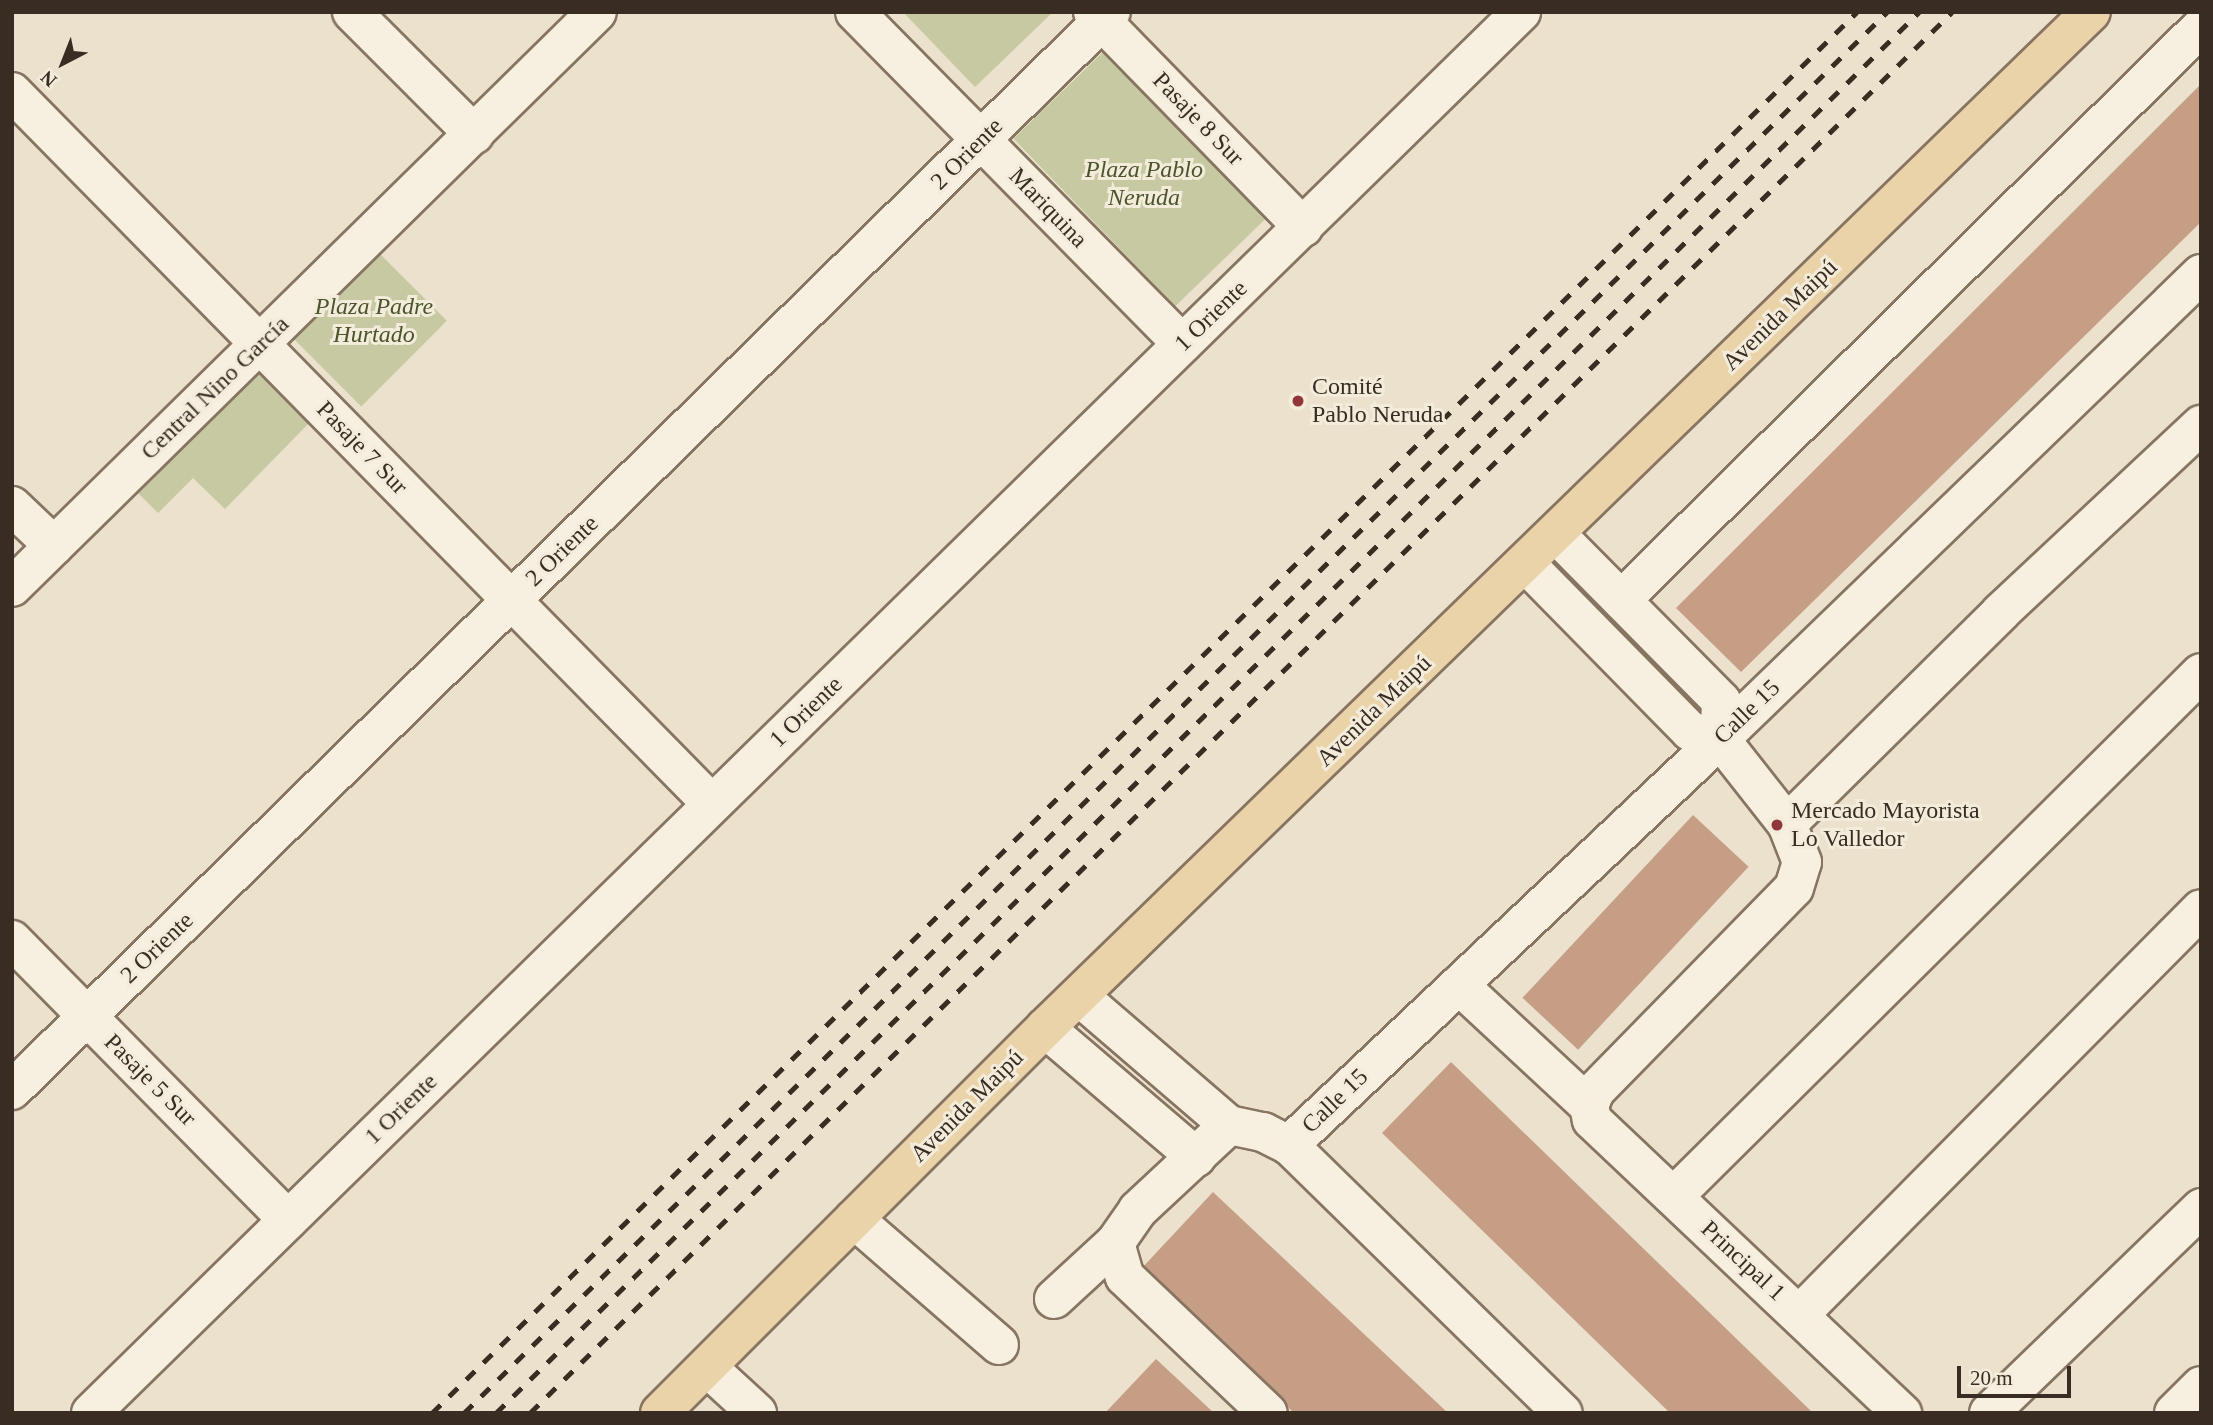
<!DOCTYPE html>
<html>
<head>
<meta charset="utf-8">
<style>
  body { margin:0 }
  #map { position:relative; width:2213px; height:1425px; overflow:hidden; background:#ebe1cc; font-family:"Times New Roman",serif }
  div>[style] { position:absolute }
  .green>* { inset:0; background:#c6c9a1; transform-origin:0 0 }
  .building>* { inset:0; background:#c69e86; transform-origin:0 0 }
  .roads { filter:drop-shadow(2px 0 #877461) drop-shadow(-2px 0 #877461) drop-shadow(0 2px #877461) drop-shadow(0 -2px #877461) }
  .minor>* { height:38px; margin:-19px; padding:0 19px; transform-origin:19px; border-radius:19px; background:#f7efdf }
  .major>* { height:38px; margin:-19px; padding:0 19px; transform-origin:19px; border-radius:19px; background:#ead3a9 }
  .rail>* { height:5px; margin-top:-2.5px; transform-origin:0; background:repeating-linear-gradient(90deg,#392d23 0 12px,transparent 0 24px) }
  .dots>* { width:19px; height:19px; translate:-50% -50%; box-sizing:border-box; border:4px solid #f3ecdb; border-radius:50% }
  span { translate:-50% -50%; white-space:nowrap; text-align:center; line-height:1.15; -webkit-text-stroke:6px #f3ecdb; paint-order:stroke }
  .street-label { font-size:24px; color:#392d23 }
  .park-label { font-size:24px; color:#4b542c; font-style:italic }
  .poi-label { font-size:24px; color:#392d23 }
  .left { translate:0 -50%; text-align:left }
  .frame { position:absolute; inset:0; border:14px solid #392d23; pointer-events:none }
  .north { position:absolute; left:28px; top:28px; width:70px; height:70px; -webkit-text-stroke:5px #f3ecdb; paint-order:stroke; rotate:222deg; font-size:19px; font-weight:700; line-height:28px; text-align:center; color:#392d23 }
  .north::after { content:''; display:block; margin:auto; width:24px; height:32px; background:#392d23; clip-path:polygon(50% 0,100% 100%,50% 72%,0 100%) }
  .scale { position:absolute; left:1957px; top:1366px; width:114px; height:32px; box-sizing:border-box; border:4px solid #392d23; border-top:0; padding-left:9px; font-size:21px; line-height:24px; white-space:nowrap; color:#392d23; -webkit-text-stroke:5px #f3ecdb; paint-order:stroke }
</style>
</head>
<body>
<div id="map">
  <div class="green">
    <i style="clip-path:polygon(903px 12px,1053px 12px,975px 87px)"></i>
    <i style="left:1104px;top:51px;width:233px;height:126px;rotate:46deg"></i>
    <i style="left:374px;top:248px;width:103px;height:121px;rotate:45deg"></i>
    <i style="clip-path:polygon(257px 364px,313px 419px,225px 509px,193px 478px,158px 513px,134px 489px)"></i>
  </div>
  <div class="building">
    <i style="clip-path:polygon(2201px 84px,2201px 222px,1741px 672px,1676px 608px)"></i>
    <i style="left:1693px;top:815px;width:76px;height:250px;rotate:43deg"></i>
    <i style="clip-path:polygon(1451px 1062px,1813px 1413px,1670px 1413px,1382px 1133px)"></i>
    <i style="clip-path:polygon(1213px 1192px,1448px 1413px,1294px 1413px,1141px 1269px)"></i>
    <i style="clip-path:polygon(1156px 1359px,1214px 1413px,1105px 1413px)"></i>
  </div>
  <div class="roads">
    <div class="minor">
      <i style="left:352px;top:12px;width:173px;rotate:45deg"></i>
      <i style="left:855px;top:12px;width:466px;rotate:45.4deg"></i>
      <i style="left:1093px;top:12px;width:301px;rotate:45.7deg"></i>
      <i style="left:12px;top:92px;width:998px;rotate:45.49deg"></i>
      <i style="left:12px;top:506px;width:58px;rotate:43.6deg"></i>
      <i style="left:1556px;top:534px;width:235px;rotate:45.3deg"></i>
      <i style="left:1721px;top:701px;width:38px;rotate:92deg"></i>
      <i style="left:1526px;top:564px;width:234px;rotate:45.5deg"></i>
      <i style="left:1690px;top:731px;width:31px;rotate:15deg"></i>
      <i style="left:1720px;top:739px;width:108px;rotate:51.8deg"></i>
      <i style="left:12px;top:587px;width:820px;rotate:-44.51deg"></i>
      <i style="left:1621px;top:600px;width:815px;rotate:-44.65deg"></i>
      <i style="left:12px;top:940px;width:393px;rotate:45.4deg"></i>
      <i style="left:1459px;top:985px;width:178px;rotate:42.9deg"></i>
      <i style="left:1080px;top:997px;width:196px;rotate:40.7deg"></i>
      <i style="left:1229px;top:1125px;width:35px;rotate:12deg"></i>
      <i style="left:1263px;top:1132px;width:29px;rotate:27deg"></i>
      <i style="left:1289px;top:1145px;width:383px;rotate:44.4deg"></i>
      <i style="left:1045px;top:1028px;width:199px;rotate:40.5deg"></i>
      <i style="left:12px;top:1090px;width:1539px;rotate:-44.45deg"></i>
      <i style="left:1589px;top:1106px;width:16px;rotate:-68deg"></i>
      <i style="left:1595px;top:1091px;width:284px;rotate:-45.6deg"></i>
      <i style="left:1794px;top:888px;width:27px;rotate:-73deg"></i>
      <i style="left:1802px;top:862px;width:41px;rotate:-111.5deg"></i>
      <i style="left:1787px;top:824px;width:301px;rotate:-44.7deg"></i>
      <i style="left:2001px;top:612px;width:274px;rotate:-43.1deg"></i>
      <i style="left:1589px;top:1106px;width:14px;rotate:78deg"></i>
      <i style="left:1592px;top:1120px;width:427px;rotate:43.4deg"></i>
      <i style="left:1229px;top:1125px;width:125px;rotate:137deg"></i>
      <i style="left:1138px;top:1210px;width:40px;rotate:124.9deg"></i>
      <i style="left:1115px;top:1243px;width:35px;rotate:74deg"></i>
      <i style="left:1125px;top:1277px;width:197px;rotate:43.6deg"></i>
      <i style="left:1289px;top:1145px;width:592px;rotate:-43.29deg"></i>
      <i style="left:1720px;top:739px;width:669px;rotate:-44.03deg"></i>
      <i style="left:1674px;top:1196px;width:742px;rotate:-44.78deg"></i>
      <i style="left:854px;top:1219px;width:192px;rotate:41deg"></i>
      <i style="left:1054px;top:1299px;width:83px;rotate:-42.6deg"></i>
      <i style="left:1799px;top:1315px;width:571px;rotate:-45.28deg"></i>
      <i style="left:707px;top:1367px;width:68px;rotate:42.6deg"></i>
      <i style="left:91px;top:1413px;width:2002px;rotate:-44.41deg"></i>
      <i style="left:1989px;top:1413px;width:295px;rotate:-44deg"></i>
      <i style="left:2174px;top:1413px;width:38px;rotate:-45deg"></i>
    </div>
    <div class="major">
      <i style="left:660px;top:1413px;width:544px;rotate:-45deg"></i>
      <i style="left:1045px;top:1028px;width:1458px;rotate:-44.17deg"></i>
    </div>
  </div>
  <div class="rail">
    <i style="left:432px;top:1413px;width:1998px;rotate:-44.51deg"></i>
    <i style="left:464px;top:1413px;width:1997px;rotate:-44.55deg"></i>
    <i style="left:496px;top:1413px;width:1997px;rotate:-44.55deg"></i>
    <i style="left:530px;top:1413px;width:1996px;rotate:-44.57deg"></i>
  </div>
  <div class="dots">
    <i style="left:1298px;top:401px;background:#91373b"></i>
    <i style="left:1777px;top:825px;background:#91373b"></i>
  </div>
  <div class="street-label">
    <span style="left:1198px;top:119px;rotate:46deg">Pasaje 8 Sur</span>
    <span style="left:967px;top:154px;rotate:-45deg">2 Oriente</span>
    <span style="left:1048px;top:208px;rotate:46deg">Mariquina</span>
    <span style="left:1780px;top:315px;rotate:-44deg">Avenida Maipú</span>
    <span style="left:1211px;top:316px;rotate:-44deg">1 Oriente</span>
    <span style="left:215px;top:388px;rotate:-44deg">Central Nino García</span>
    <span style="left:362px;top:448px;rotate:46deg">Pasaje 7 Sur</span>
    <span style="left:562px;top:551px;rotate:-44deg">2 Oriente</span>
    <span style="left:1374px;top:711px;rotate:-44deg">Avenida Maipú</span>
    <span style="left:806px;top:712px;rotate:-44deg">1 Oriente</span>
    <span style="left:1747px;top:712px;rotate:-44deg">Calle 15</span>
    <span style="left:157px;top:948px;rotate:-44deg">2 Oriente</span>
    <span style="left:150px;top:1080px;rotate:45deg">Pasaje 5 Sur</span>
    <span style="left:1335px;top:1101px;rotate:-44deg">Calle 15</span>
    <span style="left:967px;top:1106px;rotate:-45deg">Avenida Maipú</span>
    <span style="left:401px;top:1109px;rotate:-44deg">1 Oriente</span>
    <span style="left:1743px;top:1261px;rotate:43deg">Principal 1</span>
  </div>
  <div class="park-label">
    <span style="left:1144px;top:184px">Plaza Pablo<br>Neruda</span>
    <span style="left:374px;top:321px">Plaza Padre<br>Hurtado</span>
  </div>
  <div class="poi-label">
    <span class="left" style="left:1312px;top:401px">Comité<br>Pablo Neruda</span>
    <span class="left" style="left:1791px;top:825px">Mercado Mayorista<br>Lo Valledor</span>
  </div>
  <div class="frame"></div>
  <div class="north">N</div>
  <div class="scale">20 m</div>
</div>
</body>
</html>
